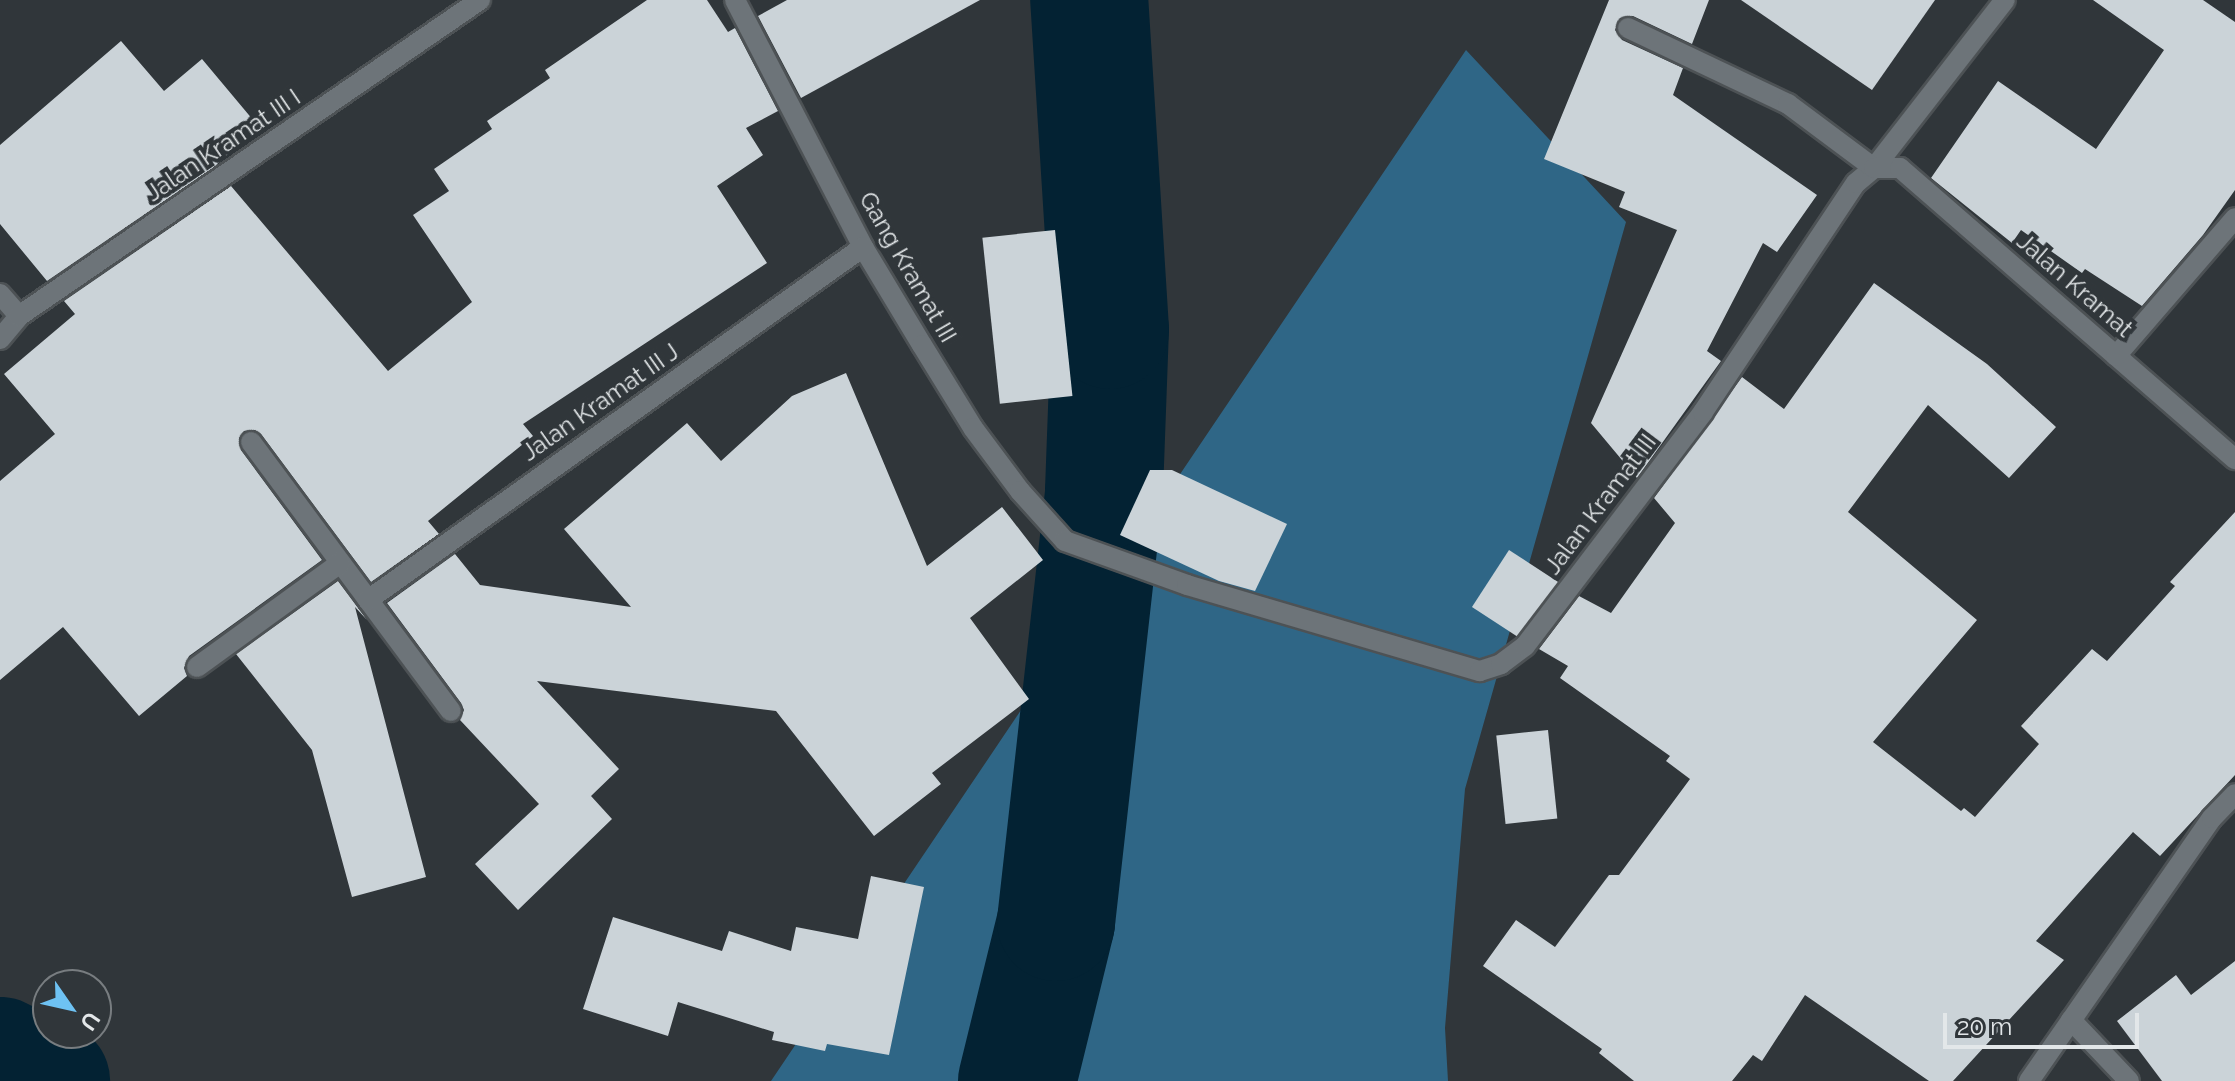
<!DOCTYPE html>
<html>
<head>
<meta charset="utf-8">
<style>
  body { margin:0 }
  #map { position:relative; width:2235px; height:1081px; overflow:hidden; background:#30363a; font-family:Raleway,sans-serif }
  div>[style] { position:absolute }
  .green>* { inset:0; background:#2f6686 }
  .river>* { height:118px; margin:-59px; padding:0 59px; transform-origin:59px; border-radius:59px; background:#032233 }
  .building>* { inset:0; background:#cbd3d8; transform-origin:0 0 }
  .roads { filter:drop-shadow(2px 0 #4d5255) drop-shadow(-2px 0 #4d5255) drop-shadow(0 2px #4d5255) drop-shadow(0 -2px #4d5255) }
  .minor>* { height:20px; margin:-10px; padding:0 10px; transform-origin:10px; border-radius:10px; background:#6d7479 }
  span { translate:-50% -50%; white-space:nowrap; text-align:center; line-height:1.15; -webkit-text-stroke:8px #30363a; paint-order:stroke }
  .street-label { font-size:24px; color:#e3e7e9 }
  .north { position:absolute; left:32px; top:969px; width:80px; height:80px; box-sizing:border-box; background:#30363a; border:2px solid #787d80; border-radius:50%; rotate:124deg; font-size:22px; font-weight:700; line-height:32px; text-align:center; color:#e3e7e9 }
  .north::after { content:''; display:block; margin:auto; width:28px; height:36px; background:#6ec2f3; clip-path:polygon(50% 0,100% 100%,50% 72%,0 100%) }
  .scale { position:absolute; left:1943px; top:1013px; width:196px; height:36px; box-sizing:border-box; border:4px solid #e3e7e9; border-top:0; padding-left:10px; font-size:24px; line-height:28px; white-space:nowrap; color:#e3e7e9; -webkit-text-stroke:6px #30363a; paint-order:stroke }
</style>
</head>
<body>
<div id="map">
  <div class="green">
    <i style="clip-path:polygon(1466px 50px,1626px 222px,1465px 789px,1445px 1028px,1448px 1081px,771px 1081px)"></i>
  </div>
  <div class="river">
    <i style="left:0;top:1056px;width:57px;rotate:26.1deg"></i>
    <i style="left:1017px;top:1081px;width:164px;rotate:-76.2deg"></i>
    <i style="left:1056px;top:922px;width:434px;rotate:-83.6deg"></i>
    <i style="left:1104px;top:491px;width:161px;rotate:-87.9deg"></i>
    <i style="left:1110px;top:330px;width:331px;rotate:-93.6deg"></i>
  </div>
  <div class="building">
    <i style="clip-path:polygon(647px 0,707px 0,728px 32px,735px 28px,778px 111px,746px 128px,763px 155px,717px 186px,767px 263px,523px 424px,533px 436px,428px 521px,439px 534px,371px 582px,261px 434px,255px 430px,244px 431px,239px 438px,241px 450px,322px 560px,189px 656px,184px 668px,187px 676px,139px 716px,63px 627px,0 680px,0 481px,55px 434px,4px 374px,75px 314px,64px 301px,231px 186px,388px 371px,472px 302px,413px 215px,449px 191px,434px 169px,492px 129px,487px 121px,550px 78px,545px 70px)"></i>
    <i style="clip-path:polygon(787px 0,980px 0,801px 98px,758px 16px)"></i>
    <i style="clip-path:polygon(1609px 0,1709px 0,1692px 44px,1633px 16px,1620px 18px,1615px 30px,1622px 40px,1683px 68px,1673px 95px,1817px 195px,1777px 252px,1763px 243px,1707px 351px,1721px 361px,1637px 478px,1591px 423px,1677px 230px,1619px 207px,1625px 192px,1544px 159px)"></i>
    <i style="clip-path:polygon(1741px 0,1935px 0,1872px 90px)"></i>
    <i style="clip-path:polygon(2093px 0,2203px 0,2235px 22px,2235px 190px,2203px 235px,2142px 306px,2085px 269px,2082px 273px,2021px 230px,2012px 243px,1931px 178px,1998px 81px,2096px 149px,2164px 50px)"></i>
    <i style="clip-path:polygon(121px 41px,164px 91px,202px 59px,258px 126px,214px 167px,47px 281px,0 224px,0 145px)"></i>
    <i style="left:1055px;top:230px;width:167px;height:73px;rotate:84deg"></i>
    <i style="clip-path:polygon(1874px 283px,1987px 364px,2056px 427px,2009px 478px,1928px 405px,1848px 512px,1977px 620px,1873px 742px,1961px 811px,1964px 808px,1975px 817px,2039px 744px,2021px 726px,2092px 649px,2107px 661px,2175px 586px,2170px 582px,2235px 512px,2235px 775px,2160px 856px,2133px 832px,2036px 941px,2064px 960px,1953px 1081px,1929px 1081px,1805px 995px,1762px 1061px,1753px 1055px,1732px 1081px,1634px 1081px,1599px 1053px,1602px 1049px,1483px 966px,1516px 920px,1555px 947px,1609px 875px,1619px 875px,1690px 779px,1666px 761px,1670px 756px,1560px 678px,1568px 666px,1539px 649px,1579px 596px,1611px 613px,1675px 523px,1654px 498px,1742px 377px,1784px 409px)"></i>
    <i style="clip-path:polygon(846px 373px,927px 566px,1002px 507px,1043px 560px,970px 618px,1029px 699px,932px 773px,941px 784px,874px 836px,776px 711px,537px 681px,619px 769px,591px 796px,612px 819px,518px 910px,475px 864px,539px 804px,460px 720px,464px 710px,461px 703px,387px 603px,455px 554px,480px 585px,631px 607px,564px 529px,687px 423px,721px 461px,792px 396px)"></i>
    <i style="clip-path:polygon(1150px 470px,1172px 470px,1287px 524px,1255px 591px,1219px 581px,1120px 535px)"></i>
    <i style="left:1509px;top:550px;width:59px;height:68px;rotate:33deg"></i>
    <i style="clip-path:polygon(338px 581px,367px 620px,355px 607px,426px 877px,352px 897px,312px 750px,236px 654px)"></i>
    <i style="left:1548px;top:730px;width:89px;height:52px;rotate:84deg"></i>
    <i style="clip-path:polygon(871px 876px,924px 887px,889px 1055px,827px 1044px,825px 1051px,772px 1040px,774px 1032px,678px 1002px,668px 1036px,583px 1009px,613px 917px,722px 951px,729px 931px,791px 951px,796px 927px,858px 939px)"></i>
    <i style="clip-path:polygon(2235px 961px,2235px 1081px,2162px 1081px,2117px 1021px,2176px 975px,2191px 995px)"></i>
  </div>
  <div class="roads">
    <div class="minor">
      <i style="left:735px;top:0;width:278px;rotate:62.6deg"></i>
      <i style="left:863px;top:247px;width:114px;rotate:59deg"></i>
      <i style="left:922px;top:345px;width:97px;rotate:58.4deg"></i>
      <i style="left:973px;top:428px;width:79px;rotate:53.3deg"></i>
      <i style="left:1020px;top:491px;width:67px;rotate:48deg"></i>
      <i style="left:1065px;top:541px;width:130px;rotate:19.8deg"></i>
      <i style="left:1187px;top:585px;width:305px;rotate:16.4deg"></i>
      <i style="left:1480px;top:671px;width:22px;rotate:-18deg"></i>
      <i style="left:1501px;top:664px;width:30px;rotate:-37deg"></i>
      <i style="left:1525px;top:646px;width:294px;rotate:-52.7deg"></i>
      <i style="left:1703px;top:412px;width:275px;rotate:-56.3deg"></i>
      <i style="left:1856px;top:183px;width:23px;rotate:-40deg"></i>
      <i style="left:1874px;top:168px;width:213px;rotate:-52.1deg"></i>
      <i style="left:1628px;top:28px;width:177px;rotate:25.4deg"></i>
      <i style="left:1788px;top:104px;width:107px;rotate:36.7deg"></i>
      <i style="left:1874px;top:168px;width:26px"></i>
      <i style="left:1900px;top:168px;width:444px;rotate:41deg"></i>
      <i style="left:0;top:294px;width:29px;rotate:49deg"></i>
      <i style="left:0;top:339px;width:30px;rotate:-50deg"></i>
      <i style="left:19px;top:316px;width:559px;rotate:-34.43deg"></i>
      <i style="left:2116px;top:356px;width:182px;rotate:-49.2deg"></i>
      <i style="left:251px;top:442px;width:335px;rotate:53.4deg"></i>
      <i style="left:368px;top:600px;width:608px;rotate:-35.49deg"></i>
      <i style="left:197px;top:667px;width:177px;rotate:-36deg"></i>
      <i style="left:2071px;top:1020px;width:84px;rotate:46.4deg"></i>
      <i style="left:2029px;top:1081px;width:320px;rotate:-55.2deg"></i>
      <i style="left:2212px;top:818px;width:33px;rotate:-46deg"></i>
    </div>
  </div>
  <div class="street-label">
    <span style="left:223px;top:145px;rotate:-34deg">Jalan Kramat III I</span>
    <span style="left:908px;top:267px;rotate:60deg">Gang Kramat III</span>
    <span style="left:2075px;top:285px;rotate:41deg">Jalan Kramat</span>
    <span style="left:600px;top:402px;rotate:-35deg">Jalan Kramat III J</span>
    <span style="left:1600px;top:504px;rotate:-53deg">Jalan Kramat III</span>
  </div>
  <div class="north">U</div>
  <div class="scale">20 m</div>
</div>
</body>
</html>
